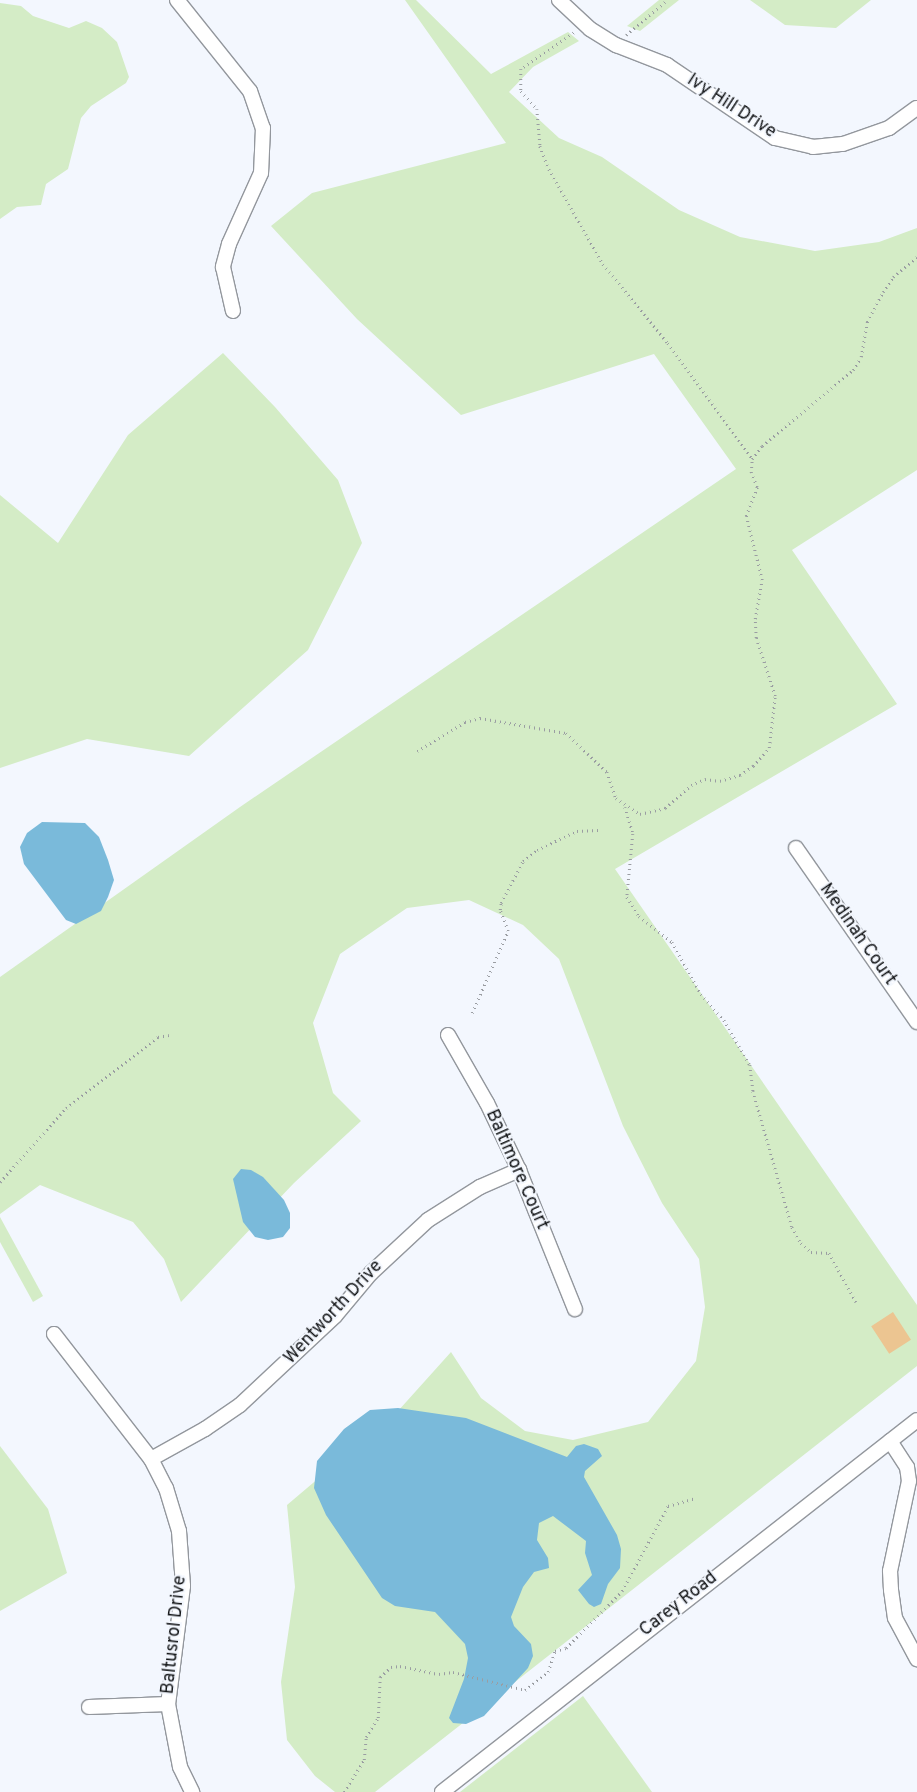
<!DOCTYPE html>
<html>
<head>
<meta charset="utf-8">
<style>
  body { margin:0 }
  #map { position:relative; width:917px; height:1792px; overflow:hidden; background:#f3f7fe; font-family:Overpass,sans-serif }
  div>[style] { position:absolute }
  .green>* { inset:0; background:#d4ecc6 }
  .water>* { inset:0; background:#7abada }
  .building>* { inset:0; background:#ecc591; transform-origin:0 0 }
  .path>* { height:2.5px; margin-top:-1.25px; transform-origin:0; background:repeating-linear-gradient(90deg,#9a9da2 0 1px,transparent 0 5px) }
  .roads { filter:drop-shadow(1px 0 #93979d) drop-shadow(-1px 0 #93979d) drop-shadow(0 1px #93979d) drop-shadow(0 -1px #93979d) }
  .minor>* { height:14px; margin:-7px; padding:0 7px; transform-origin:7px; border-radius:7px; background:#fff }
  span { translate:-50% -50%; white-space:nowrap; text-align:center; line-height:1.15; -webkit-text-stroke:4px #f3f7fe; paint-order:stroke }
  .street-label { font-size:18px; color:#111315 }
</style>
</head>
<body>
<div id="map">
  <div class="green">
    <i style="clip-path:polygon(405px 0,416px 0,491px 74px,568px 32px,579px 41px,533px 67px,509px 92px,559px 138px,602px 157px,679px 210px,740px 237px,815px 251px,879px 242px,917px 228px,917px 470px,792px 550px,897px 704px,615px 869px,917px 1305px,917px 1366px,375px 1792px,335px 1792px,315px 1776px,287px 1740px,281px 1682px,295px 1587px,287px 1505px,398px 1411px,451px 1352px,481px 1398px,525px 1431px,573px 1440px,648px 1422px,696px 1361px,705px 1307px,699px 1259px,662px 1203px,623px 1126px,559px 959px,523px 925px,469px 900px,407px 908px,340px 954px,313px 1023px,333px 1093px,361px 1121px,294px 1183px,181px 1302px,164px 1259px,133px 1222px,40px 1185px,0 1214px,0 977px,240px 807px,736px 469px,654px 354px,461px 415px,357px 319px,271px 226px,312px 193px,506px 143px)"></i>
    <i style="clip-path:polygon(659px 0,679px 0,640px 31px,627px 26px)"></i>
    <i style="clip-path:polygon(750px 0,871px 0,836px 28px,785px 25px)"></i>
    <i style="clip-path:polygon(0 3px,21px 6px,33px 16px,69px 28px,86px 21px,102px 28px,117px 42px,129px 77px,126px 83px,91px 106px,81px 118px,68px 169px,46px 184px,41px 205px,17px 207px,0 219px)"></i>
    <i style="clip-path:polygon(223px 353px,275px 407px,338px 480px,362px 543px,308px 650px,189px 756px,87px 739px,0 768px,0 495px,58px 543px,128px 435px)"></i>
    <i style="clip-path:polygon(0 1217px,43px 1296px,33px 1302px,0 1242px)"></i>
    <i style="clip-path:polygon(0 1446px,48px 1509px,67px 1573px,0 1611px)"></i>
    <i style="clip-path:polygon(583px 1696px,652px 1792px,460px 1792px)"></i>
  </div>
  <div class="water">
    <i style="clip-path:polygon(42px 822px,85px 823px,99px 837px,108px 860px,114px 880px,108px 897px,101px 911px,76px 924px,66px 920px,24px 864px,20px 847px,27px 833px)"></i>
    <i style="clip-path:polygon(241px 1169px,251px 1170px,263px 1177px,284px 1200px,290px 1213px,290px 1228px,283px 1237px,268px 1240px,255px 1237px,243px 1222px,233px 1179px)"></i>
    <i style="clip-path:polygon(398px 1408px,466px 1418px,567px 1457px,576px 1446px,584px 1444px,598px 1449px,602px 1456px,585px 1471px,584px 1477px,617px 1535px,621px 1549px,620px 1568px,608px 1584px,601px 1604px,594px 1607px,589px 1604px,578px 1590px,592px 1575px,585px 1553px,586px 1541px,553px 1516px,539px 1523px,537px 1540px,548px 1558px,549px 1568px,534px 1572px,523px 1587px,511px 1617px,514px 1626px,531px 1644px,533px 1656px,528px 1668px,484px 1716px,466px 1724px,453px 1723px,449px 1718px,464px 1679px,468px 1658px,465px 1644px,435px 1612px,395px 1606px,382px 1598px,326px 1515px,314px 1488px,317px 1461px,344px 1429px,370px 1410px)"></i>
  </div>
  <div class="building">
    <i style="left:893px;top:1312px;width:33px;height:26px;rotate:57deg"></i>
  </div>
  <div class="path">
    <i style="left:574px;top:33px;width:64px;rotate:145.8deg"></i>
    <i style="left:521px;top:69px;width:22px;rotate:90deg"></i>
    <i style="left:521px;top:91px;width:24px;rotate:48deg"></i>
    <i style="left:537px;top:109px;width:37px;rotate:85deg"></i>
    <i style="left:540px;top:146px;width:25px;rotate:69deg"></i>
    <i style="left:549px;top:169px;width:109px;rotate:60.4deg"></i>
    <i style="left:603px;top:264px;width:102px;rotate:50.6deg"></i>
    <i style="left:668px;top:343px;width:142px;rotate:53.9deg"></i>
    <i style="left:626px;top:35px;width:54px;rotate:-40.5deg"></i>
    <i style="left:417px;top:751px;width:56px;rotate:-31.1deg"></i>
    <i style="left:465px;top:722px;width:16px;rotate:-15deg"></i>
    <i style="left:480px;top:718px;width:87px;rotate:9.9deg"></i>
    <i style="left:566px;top:733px;width:57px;rotate:43.6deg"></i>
    <i style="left:607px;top:772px;width:28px;rotate:71deg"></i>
    <i style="left:616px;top:798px;width:29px;rotate:34deg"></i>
    <i style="left:640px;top:814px;width:26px;rotate:-13deg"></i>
    <i style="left:665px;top:808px;width:35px;rotate:-41deg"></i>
    <i style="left:691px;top:785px;width:15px;rotate:-23deg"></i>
    <i style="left:705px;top:779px;width:15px;rotate:8deg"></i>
    <i style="left:720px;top:781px;width:21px;rotate:-17deg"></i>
    <i style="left:740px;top:775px;width:16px;rotate:-35deg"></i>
    <i style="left:753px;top:766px;width:24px;rotate:-48deg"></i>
    <i style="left:769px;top:748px;width:52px;rotate:-83.4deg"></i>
    <i style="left:775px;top:696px;width:61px;rotate:-108.1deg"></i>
    <i style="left:756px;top:638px;width:19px;rotate:-93deg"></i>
    <i style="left:755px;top:619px;width:40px;rotate:-80deg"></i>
    <i style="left:762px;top:580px;width:66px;rotate:-104deg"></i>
    <i style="left:746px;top:516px;width:31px;rotate:-69deg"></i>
    <i style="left:757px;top:487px;width:15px;rotate:-113deg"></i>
    <i style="left:751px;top:473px;width:14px;rotate:-86deg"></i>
    <i style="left:752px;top:459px;width:16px;rotate:-52deg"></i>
    <i style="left:762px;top:446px;width:119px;rotate:-39.9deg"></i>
    <i style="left:853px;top:370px;width:15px;rotate:-58deg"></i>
    <i style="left:861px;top:357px;width:36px;rotate:-80deg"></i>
    <i style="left:867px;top:322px;width:34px;rotate:-62deg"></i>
    <i style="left:883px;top:292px;width:18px;rotate:-56deg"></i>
    <i style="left:893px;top:277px;width:31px;rotate:-40deg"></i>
    <i style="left:625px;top:807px;width:28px;rotate:73deg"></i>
    <i style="left:633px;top:834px;width:63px;rotate:95.4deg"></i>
    <i style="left:627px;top:897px;width:22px;rotate:58deg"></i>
    <i style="left:639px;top:916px;width:42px;rotate:38.2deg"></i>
    <i style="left:672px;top:942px;width:60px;rotate:60.9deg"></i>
    <i style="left:701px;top:994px;width:35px;rotate:49deg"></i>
    <i style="left:724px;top:1020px;width:52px;rotate:60deg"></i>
    <i style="left:750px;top:1065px;width:26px;rotate:83deg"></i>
    <i style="left:753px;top:1091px;width:141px;rotate:74deg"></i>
    <i style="left:792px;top:1227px;width:18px;rotate:61deg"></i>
    <i style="left:801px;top:1243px;width:13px;rotate:42deg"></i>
    <i style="left:811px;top:1252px;width:18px;rotate:3deg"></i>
    <i style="left:829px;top:1253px;width:56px;rotate:61.1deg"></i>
    <i style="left:472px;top:1013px;width:90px;rotate:-66.3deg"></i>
    <i style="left:508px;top:931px;width:22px;rotate:-111deg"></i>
    <i style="left:500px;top:910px;width:7px;rotate:-82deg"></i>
    <i style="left:501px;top:903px;width:47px;rotate:-62.4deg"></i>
    <i style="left:523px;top:861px;width:18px;rotate:-38deg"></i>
    <i style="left:537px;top:850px;width:30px;rotate:-26deg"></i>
    <i style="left:564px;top:837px;width:14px;rotate:-25deg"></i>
    <i style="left:577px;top:831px;width:21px;rotate:-3deg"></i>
    <i style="left:0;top:1182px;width:99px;rotate:-48.3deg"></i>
    <i style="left:66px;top:1108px;width:116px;rotate:-37.7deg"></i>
    <i style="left:158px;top:1037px;width:11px;rotate:-10deg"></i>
    <i style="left:344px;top:1792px;width:38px;rotate:-58deg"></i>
    <i style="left:364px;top:1760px;width:23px;rotate:-85deg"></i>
    <i style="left:366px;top:1737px;width:22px;rotate:-58deg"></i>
    <i style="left:378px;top:1718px;width:41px;rotate:-87.2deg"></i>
    <i style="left:380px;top:1677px;width:15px;rotate:-42deg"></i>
    <i style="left:391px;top:1667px;width:9px;rotate:-6deg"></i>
    <i style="left:400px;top:1666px;width:40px;rotate:12deg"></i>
    <i style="left:439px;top:1674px;width:14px;rotate:-8deg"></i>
    <i style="left:453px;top:1672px;width:74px;rotate:14deg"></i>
    <i style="left:525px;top:1690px;width:29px;rotate:-38deg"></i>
    <i style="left:548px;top:1672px;width:22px;rotate:-72deg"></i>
    <i style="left:555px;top:1651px;width:11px;rotate:-15deg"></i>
    <i style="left:566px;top:1648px;width:80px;rotate:-45.5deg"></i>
    <i style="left:622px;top:1591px;width:97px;rotate:-61.6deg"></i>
    <i style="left:668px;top:1506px;width:29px;rotate:-16deg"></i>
  </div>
  <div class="roads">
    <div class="minor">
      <i style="left:177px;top:0;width:117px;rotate:51.3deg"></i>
      <i style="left:250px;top:91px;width:39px;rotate:71deg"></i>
      <i style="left:263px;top:128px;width:45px;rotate:92.5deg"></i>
      <i style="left:261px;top:173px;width:78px;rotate:114.3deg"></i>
      <i style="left:229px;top:244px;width:24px;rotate:105deg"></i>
      <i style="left:223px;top:267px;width:45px;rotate:77.2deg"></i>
      <i style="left:559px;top:0;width:42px;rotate:43.1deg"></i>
      <i style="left:590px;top:29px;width:31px;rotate:32deg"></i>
      <i style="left:616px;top:45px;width:55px;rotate:21.4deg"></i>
      <i style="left:667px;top:65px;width:130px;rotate:34.1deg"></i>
      <i style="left:775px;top:138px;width:39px;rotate:13deg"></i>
      <i style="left:813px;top:147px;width:30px;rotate:-6deg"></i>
      <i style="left:843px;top:144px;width:49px;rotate:-19.2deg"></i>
      <i style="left:889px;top:128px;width:34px;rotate:-36deg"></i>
      <i style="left:796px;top:848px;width:212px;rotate:55.2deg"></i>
      <i style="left:448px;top:1035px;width:78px;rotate:60.2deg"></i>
      <i style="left:487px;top:1103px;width:74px;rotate:64.5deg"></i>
      <i style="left:519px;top:1170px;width:150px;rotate:68.1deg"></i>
      <i style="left:54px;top:1334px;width:158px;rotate:52.2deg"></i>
      <i style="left:151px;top:1459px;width:33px;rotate:63deg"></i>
      <i style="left:166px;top:1488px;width:45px;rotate:73.2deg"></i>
      <i style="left:179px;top:1531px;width:55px;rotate:85.8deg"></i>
      <i style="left:183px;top:1586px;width:119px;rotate:97.2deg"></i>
      <i style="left:168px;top:1704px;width:64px;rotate:79.2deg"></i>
      <i style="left:180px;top:1767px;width:28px;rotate:64deg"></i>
      <i style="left:890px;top:1441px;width:31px;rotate:57deg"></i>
      <i style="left:907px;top:1467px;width:14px;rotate:82deg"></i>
      <i style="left:909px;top:1481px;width:92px;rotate:101.9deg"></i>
      <i style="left:890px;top:1571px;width:19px;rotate:87deg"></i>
      <i style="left:891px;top:1590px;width:28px;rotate:82deg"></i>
      <i style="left:895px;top:1618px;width:47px;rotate:61.8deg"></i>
      <i style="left:151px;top:1459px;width:62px;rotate:-29.1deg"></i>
      <i style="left:205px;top:1429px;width:42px;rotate:-34.4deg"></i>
      <i style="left:240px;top:1405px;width:130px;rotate:-43.1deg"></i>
      <i style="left:335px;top:1316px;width:56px;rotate:-50.1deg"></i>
      <i style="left:371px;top:1273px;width:78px;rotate:-42.9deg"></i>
      <i style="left:428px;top:1220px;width:62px;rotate:-32.4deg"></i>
      <i style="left:480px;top:1187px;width:43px;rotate:-23.6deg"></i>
      <i style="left:89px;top:1707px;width:79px;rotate:-2.2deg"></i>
      <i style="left:442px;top:1792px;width:603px;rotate:-38.07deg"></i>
    </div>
  </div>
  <div class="street-label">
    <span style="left:731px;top:107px;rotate:33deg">Ivy Hill Drive</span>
    <span style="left:857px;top:935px;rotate:55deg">Medinah Court</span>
    <span style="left:516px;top:1170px;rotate:66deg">Baltimore Court</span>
    <span style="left:334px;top:1313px;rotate:-47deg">Wentworth Drive</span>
    <span style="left:679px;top:1605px;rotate:-38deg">Carey Road</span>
    <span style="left:175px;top:1635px;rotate:-84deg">Baltusrol Drive</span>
  </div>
</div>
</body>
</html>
